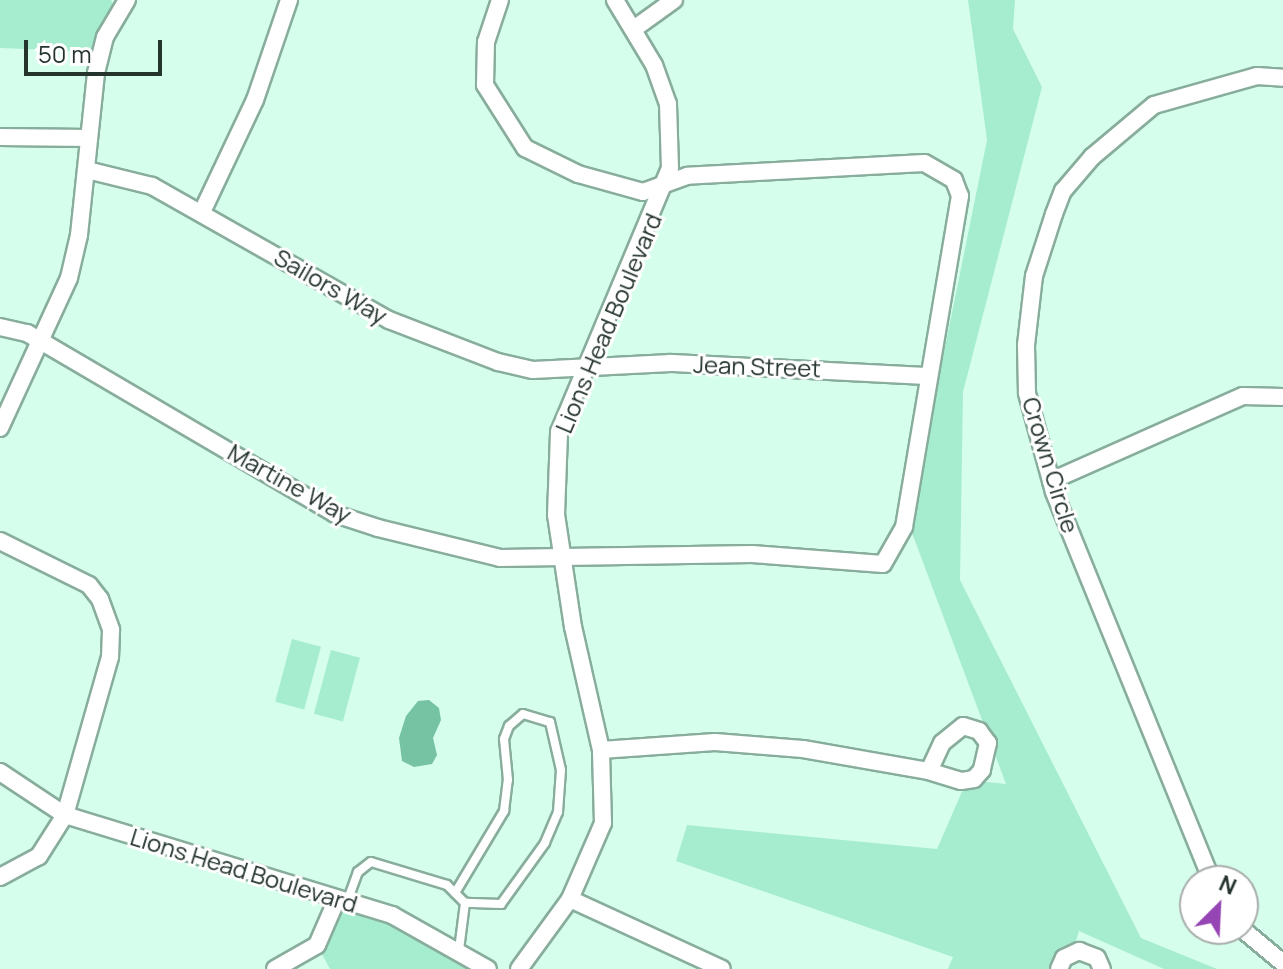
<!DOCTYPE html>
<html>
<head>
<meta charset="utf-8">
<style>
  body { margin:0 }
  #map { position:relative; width:1283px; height:969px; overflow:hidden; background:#d6feec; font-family:Manrope,sans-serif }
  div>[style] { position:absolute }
  .green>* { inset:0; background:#a6edcf; transform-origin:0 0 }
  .water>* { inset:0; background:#75c3a3 }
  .roads { filter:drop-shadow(2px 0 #88ad9c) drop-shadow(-2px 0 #88ad9c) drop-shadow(0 2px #88ad9c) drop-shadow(0 -2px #88ad9c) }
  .lane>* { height:8px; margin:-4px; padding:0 4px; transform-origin:4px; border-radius:4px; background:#fff }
  .street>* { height:16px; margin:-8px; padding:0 8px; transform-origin:8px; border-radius:8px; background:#fff }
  span { translate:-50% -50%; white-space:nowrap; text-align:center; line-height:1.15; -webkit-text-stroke:6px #fff; paint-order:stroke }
  .street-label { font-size:24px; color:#25342d }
  .north { position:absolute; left:1179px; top:865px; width:80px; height:80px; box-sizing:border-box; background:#fff; border:2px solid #a8aeab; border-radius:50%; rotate:24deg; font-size:22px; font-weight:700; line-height:32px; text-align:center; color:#25342d }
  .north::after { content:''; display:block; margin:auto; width:28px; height:36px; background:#9645b4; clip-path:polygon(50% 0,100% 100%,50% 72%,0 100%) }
  .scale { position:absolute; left:24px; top:40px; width:138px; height:36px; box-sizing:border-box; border:4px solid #25342d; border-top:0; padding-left:10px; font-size:24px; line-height:28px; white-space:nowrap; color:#25342d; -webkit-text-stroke:6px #fff; paint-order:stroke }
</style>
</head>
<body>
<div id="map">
  <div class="green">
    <i style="clip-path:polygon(0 0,111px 0,116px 11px,99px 52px,0 48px)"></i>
    <i style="clip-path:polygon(968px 0,1015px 0,1013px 29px,1042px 87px,963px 392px,960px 580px,1141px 938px,1217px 969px,1164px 969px,1079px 931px,1067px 969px,948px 969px,953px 957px,676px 861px,687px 825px,937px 849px,967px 780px,1006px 784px,909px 525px,987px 140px)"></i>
    <i style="left:292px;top:639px;width:30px;height:65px;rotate:15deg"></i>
    <i style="left:331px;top:650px;width:30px;height:66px;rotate:15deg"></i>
    <i style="clip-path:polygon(339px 901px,479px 969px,330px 969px,317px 945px)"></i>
  </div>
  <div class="water">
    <i style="clip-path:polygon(429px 700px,439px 708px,441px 720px,433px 738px,437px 755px,432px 764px,414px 767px,402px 761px,399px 738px,406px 716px,418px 701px)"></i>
  </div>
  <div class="roads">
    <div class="lane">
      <i style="left:455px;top:893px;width:96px;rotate:-59.1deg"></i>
      <i style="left:504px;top:811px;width:31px;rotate:-83deg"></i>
      <i style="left:508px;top:780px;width:41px;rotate:-95.6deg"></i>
      <i style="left:504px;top:739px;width:14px;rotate:-69deg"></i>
      <i style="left:509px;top:726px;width:18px;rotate:-41deg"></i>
      <i style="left:523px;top:714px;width:28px;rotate:17deg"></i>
      <i style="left:550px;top:722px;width:49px;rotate:77.1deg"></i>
      <i style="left:561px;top:770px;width:42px;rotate:94.1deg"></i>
      <i style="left:558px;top:812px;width:34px;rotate:113deg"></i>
      <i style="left:545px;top:843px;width:75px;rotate:125.8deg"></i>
      <i style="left:501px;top:904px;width:36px;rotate:-178deg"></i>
      <i style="left:347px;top:902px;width:32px;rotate:-70deg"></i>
      <i style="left:358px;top:872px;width:16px;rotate:-38deg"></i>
      <i style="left:371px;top:862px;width:79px;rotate:16.8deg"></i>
      <i style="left:447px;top:885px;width:25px;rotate:45deg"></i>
      <i style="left:465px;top:903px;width:47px;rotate:97.3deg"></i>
    </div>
    <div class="street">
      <i style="left:635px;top:28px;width:48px;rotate:-35.7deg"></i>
      <i style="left:0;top:137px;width:89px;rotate:0.6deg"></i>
      <i style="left:87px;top:170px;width:67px;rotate:13.8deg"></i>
      <i style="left:152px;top:186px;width:272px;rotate:29.5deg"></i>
      <i style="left:389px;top:320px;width:117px;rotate:21.1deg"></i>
      <i style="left:498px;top:362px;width:36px;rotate:13deg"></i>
      <i style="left:533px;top:370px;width:138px;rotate:-2.9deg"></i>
      <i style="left:671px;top:363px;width:257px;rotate:2.9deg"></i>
      <i style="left:202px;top:212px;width:124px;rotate:-64.7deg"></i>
      <i style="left:255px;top:100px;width:106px;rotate:-71.2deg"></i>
      <i style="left:0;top:327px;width:28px;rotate:13deg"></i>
      <i style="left:27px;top:333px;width:357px;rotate:30.4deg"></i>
      <i style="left:335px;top:514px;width:45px;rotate:18deg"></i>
      <i style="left:378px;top:528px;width:126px;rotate:13.8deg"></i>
      <i style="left:500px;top:558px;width:252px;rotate:-0.9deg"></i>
      <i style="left:752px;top:554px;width:131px;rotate:4.4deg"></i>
      <i style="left:883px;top:564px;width:43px;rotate:-60.4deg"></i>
      <i style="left:904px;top:527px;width:336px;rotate:-80.4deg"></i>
      <i style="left:960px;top:196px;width:17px;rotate:-111deg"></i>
      <i style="left:954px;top:180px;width:34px;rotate:-150deg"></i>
      <i style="left:924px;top:163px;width:237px;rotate:176.9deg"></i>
      <i style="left:687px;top:176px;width:47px;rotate:160deg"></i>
      <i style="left:643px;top:192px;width:67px;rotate:-164.5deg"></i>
      <i style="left:578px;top:174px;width:59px;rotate:-153.9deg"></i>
      <i style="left:525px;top:148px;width:75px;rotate:-122.4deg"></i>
      <i style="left:485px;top:85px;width:43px;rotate:-88.7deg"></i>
      <i style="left:486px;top:42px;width:44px;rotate:-71.6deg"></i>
      <i style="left:0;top:428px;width:165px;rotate:-65.3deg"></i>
      <i style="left:69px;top:278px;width:44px;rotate:-76.9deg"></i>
      <i style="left:79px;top:235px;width:163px;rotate:-84deg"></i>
      <i style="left:96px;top:73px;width:37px;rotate:-76deg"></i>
      <i style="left:105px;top:37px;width:43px;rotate:-59.3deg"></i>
      <i style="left:1051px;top:481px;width:210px;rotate:-23.9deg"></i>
      <i style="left:1243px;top:396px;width:40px;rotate:1.4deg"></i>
      <i style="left:0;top:541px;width:99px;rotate:26.3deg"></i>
      <i style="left:89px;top:585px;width:18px;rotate:52deg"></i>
      <i style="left:100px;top:599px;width:33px;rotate:70deg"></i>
      <i style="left:111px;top:630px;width:27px;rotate:92deg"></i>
      <i style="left:110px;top:657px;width:164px;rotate:105.9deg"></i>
      <i style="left:65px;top:815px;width:49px;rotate:122.4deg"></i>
      <i style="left:39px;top:856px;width:44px;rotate:151.7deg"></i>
      <i style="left:963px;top:726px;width:17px;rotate:17deg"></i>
      <i style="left:979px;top:731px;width:15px;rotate:53deg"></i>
      <i style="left:988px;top:743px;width:28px;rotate:103deg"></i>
      <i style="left:982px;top:770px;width:12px;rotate:132deg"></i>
      <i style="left:974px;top:779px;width:13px;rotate:171deg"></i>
      <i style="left:961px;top:781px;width:34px;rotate:-163deg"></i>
      <i style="left:929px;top:771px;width:31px;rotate:-65deg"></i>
      <i style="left:942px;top:743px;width:27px;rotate:-39deg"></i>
      <i style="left:601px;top:750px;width:114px;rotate:-4deg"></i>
      <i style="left:715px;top:742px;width:88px;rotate:4.5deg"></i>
      <i style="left:803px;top:749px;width:128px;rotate:9.9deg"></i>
      <i style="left:0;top:772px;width:78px;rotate:33.5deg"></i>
      <i style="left:65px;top:815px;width:342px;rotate:17deg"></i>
      <i style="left:392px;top:915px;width:110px;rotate:29.4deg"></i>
      <i style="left:1212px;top:881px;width:420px;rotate:-112.1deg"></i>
      <i style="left:1054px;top:492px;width:103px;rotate:-105.3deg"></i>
      <i style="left:1027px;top:393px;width:48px;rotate:-91.2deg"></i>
      <i style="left:1026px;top:345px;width:69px;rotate:-83.4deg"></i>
      <i style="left:1034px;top:276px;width:65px;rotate:-72.1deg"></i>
      <i style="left:1054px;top:214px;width:25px;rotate:-69deg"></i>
      <i style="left:1063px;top:191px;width:45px;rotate:-49.5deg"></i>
      <i style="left:1092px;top:157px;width:81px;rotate:-40deg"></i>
      <i style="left:1154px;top:105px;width:107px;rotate:-15.7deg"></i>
      <i style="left:1257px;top:76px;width:26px;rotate:4deg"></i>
      <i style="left:570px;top:899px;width:167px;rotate:24.7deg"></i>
      <i style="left:1242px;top:929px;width:53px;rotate:39.7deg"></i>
      <i style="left:275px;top:969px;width:48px;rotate:-29.7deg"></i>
      <i style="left:317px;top:945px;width:50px;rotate:-66.5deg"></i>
      <i style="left:519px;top:969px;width:87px;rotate:-53.9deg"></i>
      <i style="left:570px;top:899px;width:83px;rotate:-66.5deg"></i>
      <i style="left:603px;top:823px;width:73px;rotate:-91.6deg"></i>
      <i style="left:601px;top:750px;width:126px;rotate:-102.8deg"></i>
      <i style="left:573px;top:627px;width:113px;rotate:-98.6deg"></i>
      <i style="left:556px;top:515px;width:83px;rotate:-87.9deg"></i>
      <i style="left:559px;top:432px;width:286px;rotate:-67.2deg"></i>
      <i style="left:670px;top:168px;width:64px;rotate:-91.8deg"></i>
      <i style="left:668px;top:104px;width:41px;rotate:-109.7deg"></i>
      <i style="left:654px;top:65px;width:76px;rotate:-121deg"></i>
      <i style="left:1059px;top:969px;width:12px;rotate:-66deg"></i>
      <i style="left:1064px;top:958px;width:17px;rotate:-25deg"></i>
      <i style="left:1079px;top:951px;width:19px;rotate:21deg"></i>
      <i style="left:1097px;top:958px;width:12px;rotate:66deg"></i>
    </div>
  </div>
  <div class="street-label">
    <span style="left:331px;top:286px;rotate:30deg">Sailors Way</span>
    <span style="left:608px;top:323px;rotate:-67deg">Lions Head Boulevard</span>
    <span style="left:757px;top:366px;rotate:2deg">Jean Street</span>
    <span style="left:1051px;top:465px;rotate:73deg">Crown Circle</span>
    <span style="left:290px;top:483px;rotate:29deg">Martine Way</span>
    <span style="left:244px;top:870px;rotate:17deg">Lions Head Boulevard</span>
  </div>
  <div class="north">N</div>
  <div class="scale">50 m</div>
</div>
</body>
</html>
